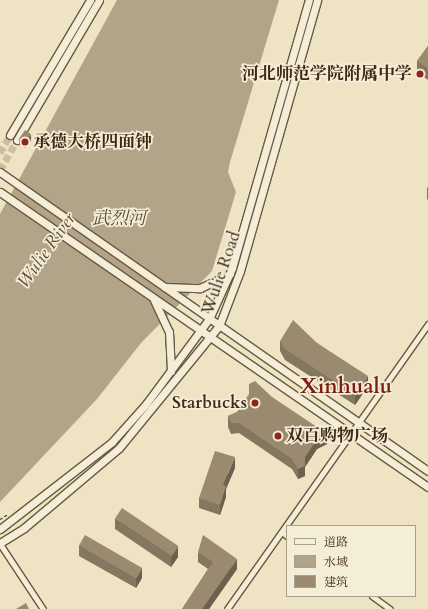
<!DOCTYPE html>
<html>
<head>
<meta charset="utf-8">
<style>
  body { margin:0 }
  #map { position:relative; width:428px; height:609px; overflow:hidden; background:#eee4c3; font-family:Cardo,"Noto Serif SC",serif }
  div>[style] { position:absolute }
  .water>* { inset:0; background:#b2a488 }
  .secondary-tunnel>* { height:7px; margin-top:-3.5px; transform-origin:0; background:repeating-linear-gradient(90deg,#cbbfa0 0 7px,transparent 0 10.5px) }
  .path>* { height:1px; margin-top:-0.5px; transform-origin:0; background:repeating-linear-gradient(90deg,#3f2914 0 3px,transparent 0 5px) }
  .roads { filter:drop-shadow(1px 0 #6b5840) drop-shadow(-1px 0 #6b5840) drop-shadow(0 1px #6b5840) drop-shadow(0 -1px #6b5840) }
  .street>* { height:5px; margin:-2.5px; padding:0 2.5px; transform-origin:2.5px; border-radius:2.5px; background:#f4edd8 }
  .secondary>* { height:7px; margin:-3.5px; padding:0 3.5px; transform-origin:3.5px; border-radius:3.5px; background:#f4edd8 }
  .wall>* { inset:0; background:#84775f }
  .shaded-wall>* { inset:0; background:#6c614e }
  .building>* { inset:0; background:#9a8a6f; transform-origin:0 0 }
  .dots>* { width:11px; height:11px; translate:-50% -50%; box-sizing:border-box; border:2px solid #f4edd8; border-radius:50% }
  span { translate:-50% -50%; white-space:nowrap; text-align:center; line-height:1.15; -webkit-text-stroke:3.5px #f4edd8; paint-order:stroke }
  .poi-label { font-size:17px; color:#3f2914; font-weight:700 }
  .right { translate:-100% -50%; text-align:right }
  .left { translate:0 -50%; text-align:left }
  .street-label { font-size:17px; color:#3f2914 }
  .water-label { font-size:18px; color:#624e37; font-style:italic }
  .district-label { font-size:21px; color:#7a1f14; font-weight:700 }
  .legend { position:absolute; left:286px; top:525px; width:130px; height:72px; box-sizing:border-box; background:#f4edd8; border:1px solid #ac9f8a; margin:0; padding:5px 7px; list-style:none; font-size:12px; color:#3f2914 }
  .legend li { display:flex; align-items:center; gap:8px; height:20px }
  .legend b { width:20px; border:1px solid #ac9f8a }
</style>
</head>
<body>
<div id="map">
  <div class="water">
    <i style="clip-path:polygon(117px 0,279px 0,230px 162px,228px 172px,236px 192px,212px 271px,141px 343px,97px 399px,0 502px,0 214px)"></i>
  </div>
  <div class="secondary-tunnel">
    <i style="left:0;top:153px;width:21px;rotate:-61deg"></i>
    <i style="left:0;top:170px;width:34px;rotate:-60deg"></i>
  </div>
  <div class="path">
    <i style="left:0;top:519px;width:9px;rotate:-32deg"></i>
  </div>
  <div class="roads">
    <div class="street">
      <i style="left:282px;top:532px;width:6px;rotate:39deg"></i>
      <i style="left:0;top:544px;width:78px;rotate:56.5deg"></i>
      <i style="left:372px;top:596px;width:22px;rotate:36deg"></i>
      <i style="left:227px;top:609px;width:349px;rotate:-54.8deg"></i>
    </div>
    <div class="secondary">
      <i style="left:10px;top:135px;width:157px;rotate:-59.3deg"></i>
      <i style="left:17px;top:140px;width:162px;rotate:-59.6deg"></i>
      <i style="left:0;top:172px;width:522px;rotate:34.94deg"></i>
      <i style="left:0;top:192px;width:520px;rotate:34.58deg"></i>
      <i style="left:165px;top:287px;width:35px;rotate:2deg"></i>
      <i style="left:200px;top:288px;width:33px;rotate:-25deg"></i>
      <i style="left:154px;top:300px;width:35px;rotate:65deg"></i>
      <i style="left:169px;top:332px;width:39px;rotate:87deg"></i>
      <i style="left:0;top:529px;width:142px;rotate:-37.8deg"></i>
      <i style="left:112px;top:442px;width:51px;rotate:-48.2deg"></i>
      <i style="left:146px;top:404px;width:106px;rotate:-53.5deg"></i>
      <i style="left:209px;top:319px;width:56px;rotate:-65.7deg"></i>
      <i style="left:232px;top:268px;width:279px;rotate:-74deg"></i>
      <i style="left:0;top:543px;width:28px;rotate:-32deg"></i>
      <i style="left:24px;top:528px;width:124px;rotate:-40.1deg"></i>
      <i style="left:119px;top:448px;width:158px;rotate:-50.7deg"></i>
      <i style="left:219px;top:326px;width:59px;rotate:-69.1deg"></i>
      <i style="left:240px;top:271px;width:282px;rotate:-74.1deg"></i>
    </div>
  </div>
  <div class="wall">
    <i style="clip-path:polygon(428px 46px,428px 80px,417px 72px,417px 61px)"></i>
    <i style="clip-path:polygon(19px 139px,31px 140px,25px 148px,19px 144px)"></i>
    <i style="clip-path:polygon(428px 187px,428px 200px,427px 199px,427px 188px)"></i>
    <i style="clip-path:polygon(280px 341px,317px 343px,368px 386px,355px 405px,285px 360px,280px 351px)"></i>
    <i style="clip-path:polygon(272px 397px,327px 444px,317px 449px,305px 467px,305px 476px,298px 479px,292px 469px,239px 433px,231px 434px,228px 427px,228px 416px)"></i>
    <i style="clip-path:polygon(235px 468px,226px 489px,226px 497px,220px 515px,199px 508px,199px 498px)"></i>
    <i style="clip-path:polygon(115px 518px,178px 557px,171px 567px,115px 529px)"></i>
    <i style="clip-path:polygon(79px 545px,142px 578px,136px 588px,79px 556px)"></i>
    <i style="clip-path:polygon(198px 552px,237px 569px,209px 609px,182px 609px,208px 569px,198px 562px)"></i>
  </div>
  <div class="shaded-wall">
    <i style="clip-path:polygon(31px 134px,31px 140px,25px 148px,25px 143px)"></i>
    <i style="clip-path:polygon(368px 376px,368px 386px,355px 405px,355px 395px)"></i>
    <i style="clip-path:polygon(327px 434px,327px 444px,317px 449px,305px 467px,305px 476px,298px 479px,298px 469px,305px 457px,317px 439px)"></i>
    <i style="clip-path:polygon(235px 457px,235px 468px,226px 489px,226px 497px,220px 515px,220px 505px,223px 485px)"></i>
    <i style="clip-path:polygon(178px 546px,178px 557px,171px 567px,171px 557px)"></i>
    <i style="clip-path:polygon(237px 559px,237px 569px,209px 609px,202px 609px)"></i>
    <i style="clip-path:polygon(142px 568px,142px 578px,136px 588px,136px 578px)"></i>
  </div>
  <div class="building">
    <i style="clip-path:polygon(428px 46px,428px 69px,417px 61px)"></i>
    <i style="left:25px;top:130px;width:7px;height:11px;rotate:34deg"></i>
    <i style="clip-path:polygon(293px 320px,317px 343px,368px 376px,355px 395px,285px 349px,280px 341px)"></i>
    <i style="clip-path:polygon(255px 381px,272px 397px,317px 427px,324px 427px,327px 434px,317px 439px,305px 457px,305px 466px,298px 469px,292px 459px,239px 423px,231px 423px,228px 416px,237px 412px,249px 394px,249px 384px)"></i>
    <i style="clip-path:polygon(215px 451px,235px 457px,223px 485px,226px 486px,220px 505px,199px 498px)"></i>
    <i style="left:122px;top:508px;width:68px;height:12px;rotate:34deg"></i>
    <i style="left:85px;top:535px;width:66px;height:12px;rotate:30deg"></i>
    <i style="clip-path:polygon(203px 535px,237px 559px,202px 609px,182px 609px,213px 562px,198px 552px)"></i>
    <i style="clip-path:polygon(26px 603px,29px 609px,16px 609px)"></i>
  </div>
  <div class="dots">
    <i style="left:420px;top:74px;background:#8f2418"></i>
    <i style="left:25px;top:142px;background:#8f2418"></i>
    <i style="left:255px;top:403px;background:#8f2418"></i>
    <i style="left:278px;top:436px;background:#8f2418"></i>
  </div>
  <div class="poi-label">
    <span class="right" style="left:412px;top:74px">河北师范学院附属中学</span>
    <span class="left" style="left:33px;top:142px">承德大桥四面钟</span>
    <span class="right" style="left:247px;top:403px">Starbucks</span>
    <span class="left" style="left:286px;top:436px">双百购物广场</span>
  </div>
  <div class="street-label">
    <span style="left:221px;top:273px;rotate:-71deg">Wulie Road</span>
  </div>
  <div class="water-label">
    <span style="left:119px;top:219px">武烈河</span>
    <span style="left:47px;top:251px;rotate:-55deg">Wulie River</span>
  </div>
  <div class="district-label">
    <span style="left:346px;top:387px">Xinhualu</span>
  </div>
  <ul class="legend">
  <li><b style="height:5px;background:#f4edd8"></b>道路</li>
  <li><b style="height:11px;background:#b2a488"></b>水域</li>
  <li><b style="height:11px;background:#9a8a6f"></b>建筑</li>
  </ul>
</div>
</body>
</html>
